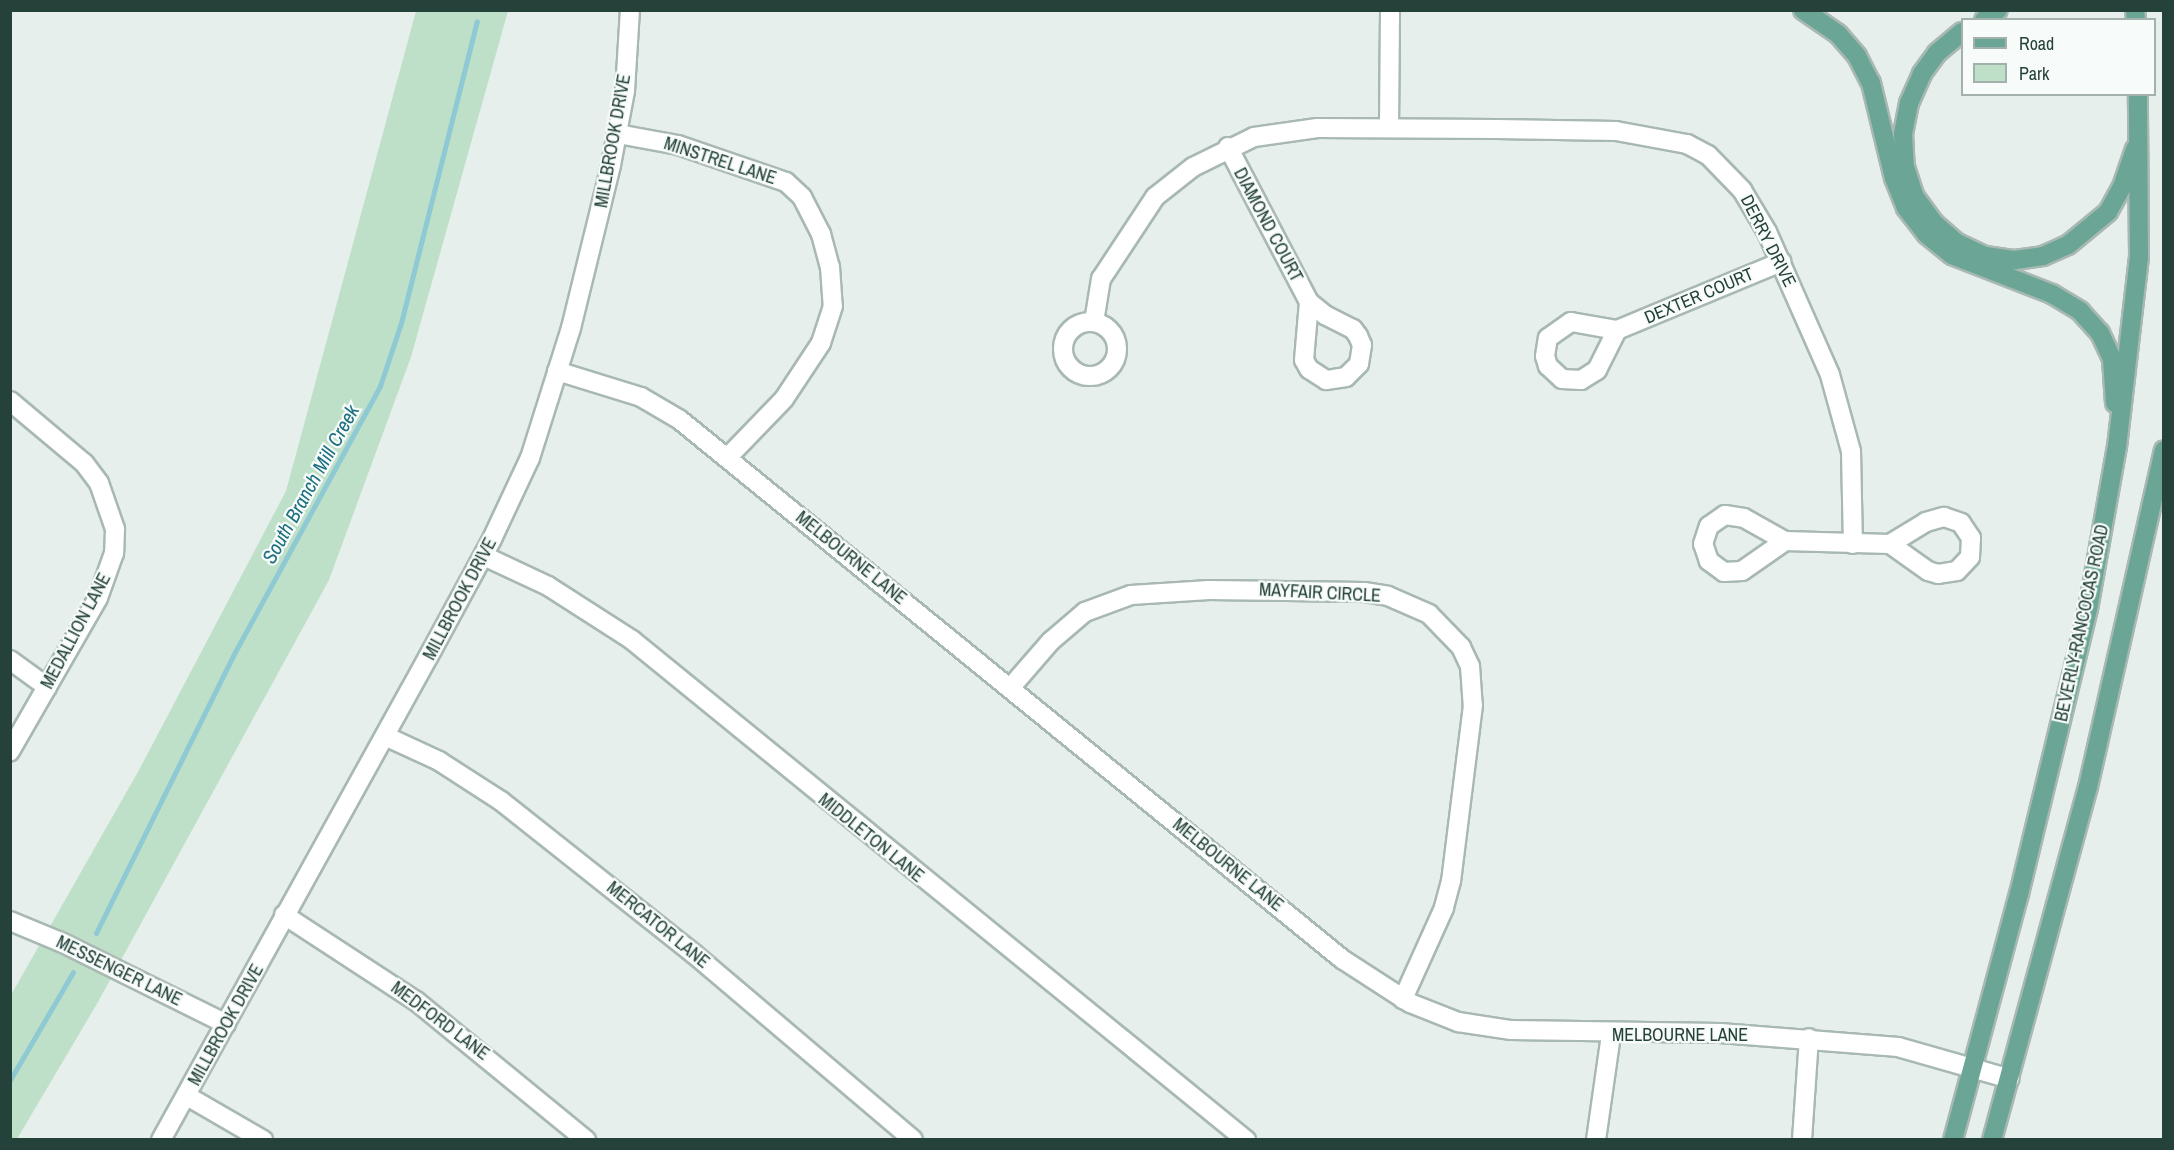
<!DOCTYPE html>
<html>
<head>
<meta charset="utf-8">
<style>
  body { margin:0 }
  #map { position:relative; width:2174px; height:1150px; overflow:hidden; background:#e6efeb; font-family:"Archivo Narrow",sans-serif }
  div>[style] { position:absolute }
  .green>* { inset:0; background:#bfe0c8 }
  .stream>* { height:5px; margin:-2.5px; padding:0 2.5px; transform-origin:2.5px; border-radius:2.5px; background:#8ec9d4 }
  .roads { filter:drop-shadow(2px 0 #a8b8b2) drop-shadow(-2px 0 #a8b8b2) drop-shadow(0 2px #a8b8b2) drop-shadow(0 -2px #a8b8b2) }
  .minor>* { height:18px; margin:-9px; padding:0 9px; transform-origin:9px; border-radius:9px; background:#fff }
  .minor>.ring { margin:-9px; padding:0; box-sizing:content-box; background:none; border:18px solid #fff; border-radius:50% }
  .major>* { height:18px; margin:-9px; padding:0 9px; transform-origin:9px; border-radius:9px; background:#6aa596 }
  span { translate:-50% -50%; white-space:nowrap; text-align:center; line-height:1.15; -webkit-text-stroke:4.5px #f7fbf9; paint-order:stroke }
  .street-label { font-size:18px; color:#24423a }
  .water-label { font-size:20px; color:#1c6f80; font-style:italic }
  .frame { position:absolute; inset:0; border:12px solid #24423a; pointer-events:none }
  .legend { position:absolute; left:1961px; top:18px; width:195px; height:78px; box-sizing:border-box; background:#f7fbf9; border:2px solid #a3b1ad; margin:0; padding:8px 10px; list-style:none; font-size:18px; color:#24423a }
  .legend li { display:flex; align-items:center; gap:12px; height:30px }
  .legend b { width:30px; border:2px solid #a3b1ad }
</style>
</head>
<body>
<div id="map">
  <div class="green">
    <i style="clip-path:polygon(416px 11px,508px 11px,411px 357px,329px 580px,98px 1002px,17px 1139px,11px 1140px,11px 995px,139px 770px,286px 491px)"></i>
  </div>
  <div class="stream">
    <i style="left:96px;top:933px;width:313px;rotate:-63.7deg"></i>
    <i style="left:235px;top:652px;width:303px;rotate:-61.4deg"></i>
    <i style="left:380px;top:386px;width:66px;rotate:-71.6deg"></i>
    <i style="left:401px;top:323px;width:311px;rotate:-75.9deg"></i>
    <i style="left:10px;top:1080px;width:125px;rotate:-59.7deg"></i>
  </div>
  <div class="roads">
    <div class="minor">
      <i style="left:1389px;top:128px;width:118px;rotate:-89.5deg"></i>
      <i style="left:618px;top:134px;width:61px;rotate:10.4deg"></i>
      <i style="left:678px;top:145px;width:114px;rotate:18.9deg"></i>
      <i style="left:786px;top:182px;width:22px;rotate:43deg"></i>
      <i style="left:802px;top:197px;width:42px;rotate:62.8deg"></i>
      <i style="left:821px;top:234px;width:34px;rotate:75deg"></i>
      <i style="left:830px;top:267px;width:39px;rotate:86deg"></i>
      <i style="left:833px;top:306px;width:39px;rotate:108deg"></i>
      <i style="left:821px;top:343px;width:67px;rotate:123.5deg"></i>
      <i style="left:784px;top:399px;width:82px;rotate:134deg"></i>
      <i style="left:1228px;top:147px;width:175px;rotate:62.4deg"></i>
      <i style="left:1309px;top:302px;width:21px;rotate:39deg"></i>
      <i style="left:1325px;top:315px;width:31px;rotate:27deg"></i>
      <i style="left:1353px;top:329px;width:9px;rotate:54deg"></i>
      <i style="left:1358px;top:336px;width:10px;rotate:66deg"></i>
      <i style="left:1362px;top:345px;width:19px;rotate:99deg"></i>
      <i style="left:1359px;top:364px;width:18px;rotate:135deg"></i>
      <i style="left:1346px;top:377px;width:20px;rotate:171deg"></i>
      <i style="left:1326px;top:380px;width:20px;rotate:-147deg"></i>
      <i style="left:1309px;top:369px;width:10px;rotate:-119deg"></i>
      <i style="left:1304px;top:360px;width:58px;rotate:-85.1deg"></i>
      <i class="ring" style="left:1063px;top:322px;width:36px;height:36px"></i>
      <i style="left:1094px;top:322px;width:44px;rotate:-80.8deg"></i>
      <i style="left:1101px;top:279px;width:98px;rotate:-56.6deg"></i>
      <i style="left:1155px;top:197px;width:48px;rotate:-38.3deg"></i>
      <i style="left:1193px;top:167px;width:68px;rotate:-26.2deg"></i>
      <i style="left:1254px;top:137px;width:64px;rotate:-8.1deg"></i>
      <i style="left:1317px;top:128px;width:180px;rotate:0.3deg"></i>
      <i style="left:1497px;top:129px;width:119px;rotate:1deg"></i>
      <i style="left:1616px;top:131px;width:72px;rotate:10.4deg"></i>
      <i style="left:1687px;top:144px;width:24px;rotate:28deg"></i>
      <i style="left:1708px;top:155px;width:49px;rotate:45.8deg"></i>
      <i style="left:1742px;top:190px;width:49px;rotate:59.2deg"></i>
      <i style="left:1767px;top:232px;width:156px;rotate:66.2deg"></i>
      <i style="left:1830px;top:375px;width:79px;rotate:74.6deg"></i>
      <i style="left:1851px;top:451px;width:93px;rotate:88.8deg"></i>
      <i style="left:1571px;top:322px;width:47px;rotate:9.9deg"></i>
      <i style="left:1617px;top:330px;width:45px;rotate:116.6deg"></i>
      <i style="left:1597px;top:370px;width:19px;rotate:148deg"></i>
      <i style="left:1581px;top:380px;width:19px;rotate:-177deg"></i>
      <i style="left:1562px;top:379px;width:19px;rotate:-137deg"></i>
      <i style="left:1548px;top:366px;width:10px;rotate:-107deg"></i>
      <i style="left:1545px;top:356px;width:18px;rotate:-81deg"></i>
      <i style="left:1548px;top:338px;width:28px;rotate:-35deg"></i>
      <i style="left:1617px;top:330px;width:178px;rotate:-22.5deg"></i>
      <i style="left:557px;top:371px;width:88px;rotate:17.2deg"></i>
      <i style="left:641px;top:397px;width:45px;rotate:30.5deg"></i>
      <i style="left:680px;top:420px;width:854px;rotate:39.15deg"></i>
      <i style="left:1342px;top:959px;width:81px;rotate:32.9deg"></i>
      <i style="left:1410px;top:1003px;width:52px;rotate:21.6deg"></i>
      <i style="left:1458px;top:1022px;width:54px;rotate:8.6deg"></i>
      <i style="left:1511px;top:1030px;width:209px;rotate:0.8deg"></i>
      <i style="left:1720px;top:1033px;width:179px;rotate:4.5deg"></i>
      <i style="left:1898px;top:1047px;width:116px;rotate:15.9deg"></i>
      <i style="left:10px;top:401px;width:97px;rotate:40deg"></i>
      <i style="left:84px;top:463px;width:25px;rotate:53deg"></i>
      <i style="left:99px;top:483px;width:49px;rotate:70.8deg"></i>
      <i style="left:115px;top:529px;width:24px;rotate:92deg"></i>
      <i style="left:114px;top:553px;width:48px;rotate:109.6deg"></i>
      <i style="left:98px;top:598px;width:177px;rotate:119.9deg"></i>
      <i style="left:1725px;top:515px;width:19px;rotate:9deg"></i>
      <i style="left:1744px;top:518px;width:47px;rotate:29.3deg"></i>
      <i style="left:1785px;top:541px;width:52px;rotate:145.1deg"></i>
      <i style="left:1742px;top:571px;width:18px;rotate:177deg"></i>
      <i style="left:1724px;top:572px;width:19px;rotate:-144deg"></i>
      <i style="left:1709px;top:561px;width:18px;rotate:-109deg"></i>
      <i style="left:1703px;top:544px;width:19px;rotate:-72deg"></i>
      <i style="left:1709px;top:526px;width:19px;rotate:-35deg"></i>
      <i style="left:1944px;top:517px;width:18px;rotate:19deg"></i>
      <i style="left:1961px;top:523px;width:18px;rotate:56deg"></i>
      <i style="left:1971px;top:538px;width:19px;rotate:93deg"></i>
      <i style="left:1970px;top:557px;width:19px;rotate:133deg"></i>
      <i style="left:1957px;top:571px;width:19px;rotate:171deg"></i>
      <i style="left:1938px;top:574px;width:10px;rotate:-163deg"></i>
      <i style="left:1928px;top:571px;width:47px;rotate:-144.6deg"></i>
      <i style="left:1890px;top:544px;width:42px;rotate:-31.4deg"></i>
      <i style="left:1926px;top:522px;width:19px;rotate:-16deg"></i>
      <i style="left:1785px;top:541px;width:105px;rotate:1.6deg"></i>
      <i style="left:484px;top:556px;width:71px;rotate:25.1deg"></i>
      <i style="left:548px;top:586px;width:100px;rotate:32.7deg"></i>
      <i style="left:632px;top:640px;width:792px;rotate:39.16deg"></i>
      <i style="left:10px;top:660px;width:46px;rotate:36.1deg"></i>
      <i style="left:1011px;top:687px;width:61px;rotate:-49deg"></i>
      <i style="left:1051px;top:641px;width:45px;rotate:-40.5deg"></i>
      <i style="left:1085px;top:612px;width:49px;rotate:-20.3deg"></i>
      <i style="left:1131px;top:595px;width:78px;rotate:-3.7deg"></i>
      <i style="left:1209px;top:590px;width:155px;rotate:0.7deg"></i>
      <i style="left:1364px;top:592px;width:24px;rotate:9deg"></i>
      <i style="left:1388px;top:596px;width:45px;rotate:23.7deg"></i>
      <i style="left:1429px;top:614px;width:46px;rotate:45.9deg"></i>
      <i style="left:1461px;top:647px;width:21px;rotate:65deg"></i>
      <i style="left:1470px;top:666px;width:39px;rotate:86deg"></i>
      <i style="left:1473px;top:705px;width:177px;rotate:97.1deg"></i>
      <i style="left:1451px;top:881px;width:28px;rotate:105deg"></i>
      <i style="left:1444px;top:908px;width:100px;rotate:114.3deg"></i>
      <i style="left:385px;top:736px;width:60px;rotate:24.8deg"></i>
      <i style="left:439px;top:761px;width:74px;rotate:32.8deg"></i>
      <i style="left:501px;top:801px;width:246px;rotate:38.4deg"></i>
      <i style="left:694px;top:954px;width:287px;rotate:40.3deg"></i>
      <i style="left:284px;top:915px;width:158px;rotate:33.1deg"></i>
      <i style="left:416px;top:1001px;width:220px;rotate:39.3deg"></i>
      <i style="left:10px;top:921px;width:57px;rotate:22.5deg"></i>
      <i style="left:63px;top:943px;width:182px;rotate:26.4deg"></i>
      <i style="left:187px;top:1096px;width:88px;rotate:30.1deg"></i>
      <i style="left:161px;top:1140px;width:560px;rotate:-61.05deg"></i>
      <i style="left:432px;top:650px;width:126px;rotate:-61.6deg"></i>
      <i style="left:492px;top:539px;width:89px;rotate:-64.9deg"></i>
      <i style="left:530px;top:458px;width:136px;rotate:-72.5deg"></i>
      <i style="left:571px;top:328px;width:168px;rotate:-76.2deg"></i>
      <i style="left:611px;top:165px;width:75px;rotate:-79.3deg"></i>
      <i style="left:625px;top:91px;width:81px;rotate:-86.5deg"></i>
      <i style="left:1596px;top:1140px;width:107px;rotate:-81.9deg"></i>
      <i style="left:1802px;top:1140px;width:102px;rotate:-86.1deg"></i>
    </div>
    <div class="major">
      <i style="left:1803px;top:10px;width:42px;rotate:34.4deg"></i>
      <i style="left:1838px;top:34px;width:29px;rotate:49deg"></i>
      <i style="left:1857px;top:56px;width:30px;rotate:63deg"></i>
      <i style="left:1871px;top:83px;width:98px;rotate:76.4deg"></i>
      <i style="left:1894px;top:178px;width:32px;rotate:68deg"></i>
      <i style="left:1906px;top:208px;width:33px;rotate:52deg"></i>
      <i style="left:1926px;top:234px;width:33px;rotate:39deg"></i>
      <i style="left:1952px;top:255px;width:107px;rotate:21.3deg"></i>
      <i style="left:2052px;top:294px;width:33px;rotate:31deg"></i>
      <i style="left:2080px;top:311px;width:30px;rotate:48deg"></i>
      <i style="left:2100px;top:333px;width:29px;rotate:65deg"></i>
      <i style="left:2112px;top:359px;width:44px;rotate:86.1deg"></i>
      <i style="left:2135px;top:10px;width:10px;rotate:84deg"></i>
      <i style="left:1984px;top:20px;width:17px;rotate:-36deg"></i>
      <i style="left:1962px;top:32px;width:33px;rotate:140deg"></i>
      <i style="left:1937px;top:53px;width:26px;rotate:126deg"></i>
      <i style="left:1922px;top:74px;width:32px;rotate:114deg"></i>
      <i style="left:1909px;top:103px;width:32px;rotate:101deg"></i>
      <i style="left:1903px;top:134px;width:33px;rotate:87deg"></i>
      <i style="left:1905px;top:167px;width:32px;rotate:72deg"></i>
      <i style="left:1915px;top:197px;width:32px;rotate:54deg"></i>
      <i style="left:1934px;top:223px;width:30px;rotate:41deg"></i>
      <i style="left:1957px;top:243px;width:31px;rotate:25deg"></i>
      <i style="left:1985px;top:256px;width:30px;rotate:8deg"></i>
      <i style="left:2015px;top:260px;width:28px;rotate:-8deg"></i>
      <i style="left:2043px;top:256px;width:27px;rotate:-24deg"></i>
      <i style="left:2068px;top:245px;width:52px;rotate:-39.5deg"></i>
      <i style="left:2108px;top:212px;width:29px;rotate:-61deg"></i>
      <i style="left:2122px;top:187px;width:40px;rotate:-71.1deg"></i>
      <i style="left:1953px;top:1140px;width:255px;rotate:-75deg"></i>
      <i style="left:2019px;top:894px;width:293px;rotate:-76.4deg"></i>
      <i style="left:2088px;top:609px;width:165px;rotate:-79.9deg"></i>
      <i style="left:2117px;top:447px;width:191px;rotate:-83.4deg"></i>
      <i style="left:2139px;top:257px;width:163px;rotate:-90.4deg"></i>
      <i style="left:1992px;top:1140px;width:366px;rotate:-74.8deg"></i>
      <i style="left:2088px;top:787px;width:345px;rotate:-77.3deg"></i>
    </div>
  </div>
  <div class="street-label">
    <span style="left:613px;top:141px;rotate:-80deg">MILLBROOK DRIVE</span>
    <span style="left:720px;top:161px;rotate:18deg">MINSTREL LANE</span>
    <span style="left:1268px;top:225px;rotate:62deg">DIAMOND COURT</span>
    <span style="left:1768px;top:241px;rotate:63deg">DERRY DRIVE</span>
    <span style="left:1699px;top:296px;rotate:-23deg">DEXTER COURT</span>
    <span style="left:851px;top:558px;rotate:39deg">MELBOURNE LANE</span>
    <span style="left:1320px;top:593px;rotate:3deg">MAYFAIR CIRCLE</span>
    <span style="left:460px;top:599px;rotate:-62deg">MILLBROOK DRIVE</span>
    <span style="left:2082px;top:623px;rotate:-78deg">BEVERLY-RANCOCAS ROAD</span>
    <span style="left:76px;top:631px;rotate:-62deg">MEDALLION LANE</span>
    <span style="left:871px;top:838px;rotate:39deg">MIDDLETON LANE</span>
    <span style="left:1228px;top:865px;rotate:39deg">MELBOURNE LANE</span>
    <span style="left:658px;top:925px;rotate:39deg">MERCATOR LANE</span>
    <span style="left:119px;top:971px;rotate:26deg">MESSENGER LANE</span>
    <span style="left:440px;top:1021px;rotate:37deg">MEDFORD LANE</span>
    <span style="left:226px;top:1025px;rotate:-61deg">MILLBROOK DRIVE</span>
    <span style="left:1680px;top:1035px">MELBOURNE LANE</span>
  </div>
  <div class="water-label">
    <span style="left:310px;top:484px;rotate:-61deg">South Branch Mill Creek</span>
  </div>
  <div class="frame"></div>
  <ul class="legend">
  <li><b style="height:8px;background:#6aa596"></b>Road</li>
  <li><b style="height:16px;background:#bfe0c8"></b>Park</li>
  </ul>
</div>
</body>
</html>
